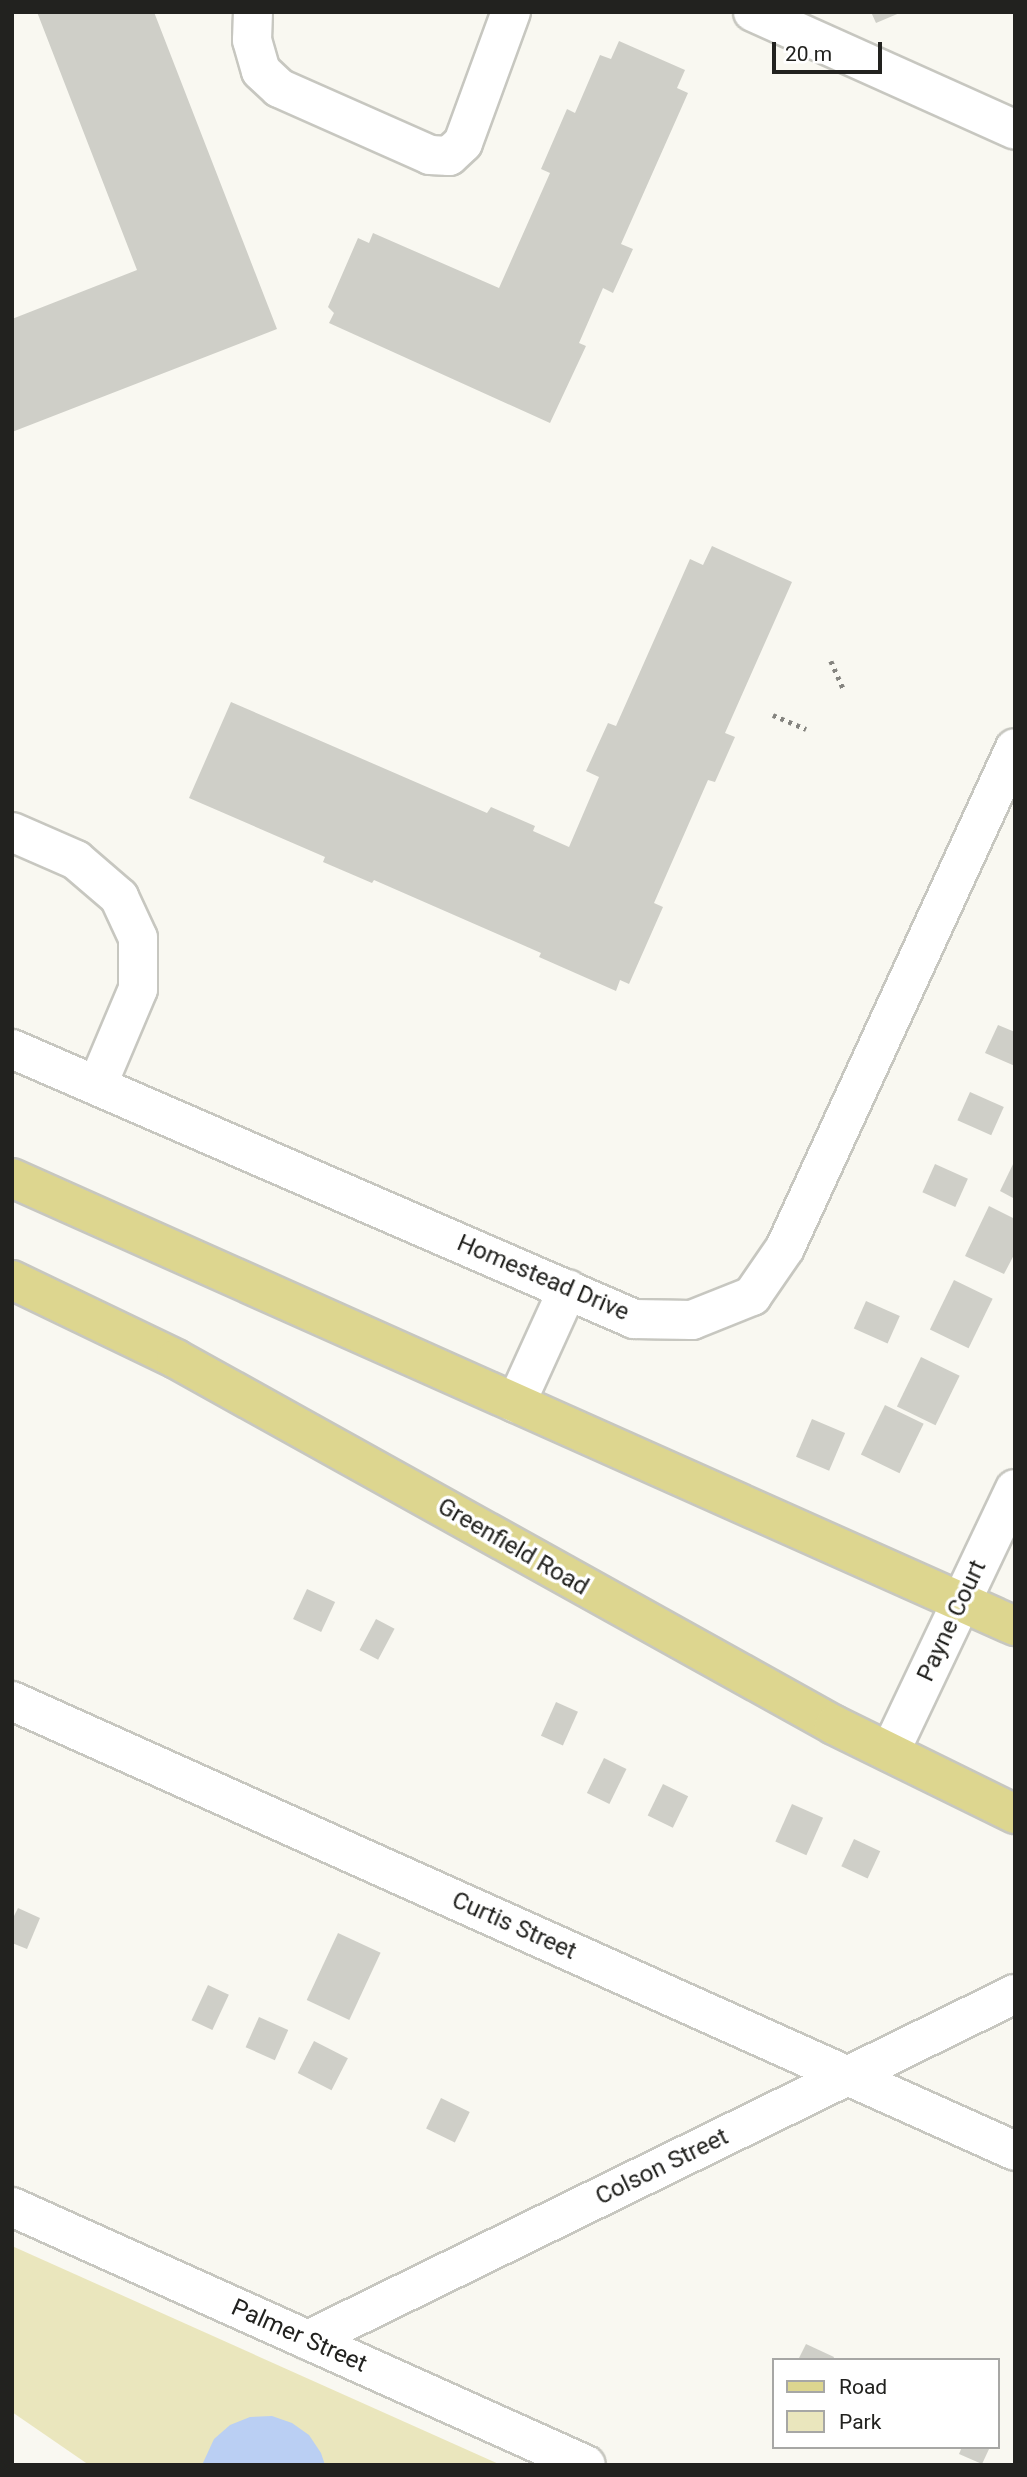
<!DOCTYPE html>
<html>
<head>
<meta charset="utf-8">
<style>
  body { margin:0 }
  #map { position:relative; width:1027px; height:2477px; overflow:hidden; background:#f9f8f1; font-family:Roboto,sans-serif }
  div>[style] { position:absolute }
  .green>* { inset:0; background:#eae6bd }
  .water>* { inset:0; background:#bacff3 }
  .building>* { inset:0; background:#cfcfc8; transform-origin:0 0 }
  .path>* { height:4.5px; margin-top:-2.25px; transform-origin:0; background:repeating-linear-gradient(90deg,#85847f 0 3.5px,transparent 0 8.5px) }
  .roads { filter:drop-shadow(2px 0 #c7c7c0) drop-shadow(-2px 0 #c7c7c0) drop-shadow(0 2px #c7c7c0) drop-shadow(0 -2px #c7c7c0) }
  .minor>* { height:38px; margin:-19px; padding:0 19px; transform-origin:19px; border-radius:19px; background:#fff }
  .major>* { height:38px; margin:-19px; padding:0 19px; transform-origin:19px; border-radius:19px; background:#ddd68f }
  span { translate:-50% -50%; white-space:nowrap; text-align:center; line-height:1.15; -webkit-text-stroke:7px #fff; paint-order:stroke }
  .street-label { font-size:24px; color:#22221f }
  .frame { position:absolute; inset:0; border:14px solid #22221f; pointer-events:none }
  .legend { position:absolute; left:772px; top:2358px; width:228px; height:91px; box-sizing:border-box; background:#fff; border:2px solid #a7a7a5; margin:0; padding:9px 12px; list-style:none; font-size:21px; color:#22221f }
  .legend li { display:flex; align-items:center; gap:14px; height:35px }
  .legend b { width:35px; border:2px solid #a7a7a5 }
  .scale { position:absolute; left:772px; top:42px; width:110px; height:32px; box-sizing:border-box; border:4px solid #22221f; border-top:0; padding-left:9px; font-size:21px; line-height:24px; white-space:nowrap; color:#22221f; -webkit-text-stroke:5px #fff; paint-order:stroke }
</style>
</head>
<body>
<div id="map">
  <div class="green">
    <i style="clip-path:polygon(12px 2246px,501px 2465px,89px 2465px,12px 2412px)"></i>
  </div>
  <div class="water">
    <i style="clip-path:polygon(272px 2416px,292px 2423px,309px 2435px,321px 2453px,325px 2465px,202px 2465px,214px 2439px,230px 2425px,250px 2417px)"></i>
  </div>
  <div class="building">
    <i style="clip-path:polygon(37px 12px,154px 12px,277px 329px,12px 432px,12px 319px,137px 270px)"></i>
    <i style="clip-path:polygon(871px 12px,902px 12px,876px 23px)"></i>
    <i style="clip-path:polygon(619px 41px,685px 70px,677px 88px,688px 93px,621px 244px,633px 249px,613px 293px,603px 288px,579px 343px,586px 346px,550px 423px,329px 323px,334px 313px,328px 307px,358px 238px,369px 243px,373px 233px,499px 288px,550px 173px,541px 169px,567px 109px,575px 113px,600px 55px,611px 59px)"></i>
    <i style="clip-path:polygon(712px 546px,792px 582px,725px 733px,735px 737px,715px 782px,708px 780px,654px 903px,663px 907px,629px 984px,620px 980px,616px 991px,539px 957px,541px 953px,374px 880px,372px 883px,323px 862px,325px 857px,189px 798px,231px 702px,487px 813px,491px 807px,535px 826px,533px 831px,569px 847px,599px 777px,586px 771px,608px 723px,616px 726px,690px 559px,703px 565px)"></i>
    <i style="clip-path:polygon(998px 1025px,1015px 1032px,1015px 1066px,985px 1053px)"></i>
    <i style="left:970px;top:1092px;width:37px;height:31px;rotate:24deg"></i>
    <i style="clip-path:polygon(1015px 1160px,1015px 1199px,1000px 1191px)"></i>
    <i style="left:935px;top:1164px;width:36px;height:31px;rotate:24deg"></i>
    <i style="clip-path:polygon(989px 1206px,1015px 1219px,1015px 1253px,1004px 1274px,965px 1256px)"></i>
    <i style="left:954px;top:1280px;width:43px;height:55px;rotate:26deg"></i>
    <i style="left:866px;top:1301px;width:37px;height:30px;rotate:24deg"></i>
    <i style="left:921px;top:1357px;width:43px;height:55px;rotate:26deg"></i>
    <i style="left:885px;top:1405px;width:43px;height:55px;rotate:26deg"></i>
    <i style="left:812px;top:1419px;width:36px;height:41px;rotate:23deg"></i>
    <i style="left:307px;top:1589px;width:31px;height:33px;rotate:25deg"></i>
    <i style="left:376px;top:1619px;width:21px;height:35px;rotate:28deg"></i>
    <i style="left:556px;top:1702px;width:24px;height:37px;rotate:24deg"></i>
    <i style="left:604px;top:1758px;width:25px;height:39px;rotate:26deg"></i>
    <i style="left:663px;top:1784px;width:28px;height:35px;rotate:26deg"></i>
    <i style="left:792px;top:1804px;width:34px;height:41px;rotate:24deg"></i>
    <i style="left:854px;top:1839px;width:29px;height:30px;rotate:25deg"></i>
    <i style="clip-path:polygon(18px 1908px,40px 1918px,27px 1949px,12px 1943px,12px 1920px)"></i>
    <i style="left:338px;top:1933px;width:47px;height:74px;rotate:25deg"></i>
    <i style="left:208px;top:1985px;width:23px;height:39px;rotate:25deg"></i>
    <i style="left:259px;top:2017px;width:32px;height:33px;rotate:24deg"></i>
    <i style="left:314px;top:2041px;width:38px;height:36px;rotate:27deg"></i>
    <i style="left:441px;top:2098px;width:32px;height:34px;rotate:26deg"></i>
    <i style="clip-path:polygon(806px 2344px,834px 2357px,833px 2360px,798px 2360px)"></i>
    <i style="clip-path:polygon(962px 2447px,990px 2447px,982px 2464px,959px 2454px)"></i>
  </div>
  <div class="path">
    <i style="left:831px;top:661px;width:32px;rotate:66deg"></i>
    <i style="left:773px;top:715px;width:36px;rotate:23deg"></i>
  </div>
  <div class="roads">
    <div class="minor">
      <i style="left:253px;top:12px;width:28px;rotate:92deg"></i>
      <i style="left:252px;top:40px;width:32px;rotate:74deg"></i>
      <i style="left:261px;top:71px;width:25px;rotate:43deg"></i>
      <i style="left:279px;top:88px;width:165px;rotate:23.9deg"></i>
      <i style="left:430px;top:155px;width:19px;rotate:3deg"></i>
      <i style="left:449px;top:156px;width:19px;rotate:-43deg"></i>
      <i style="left:463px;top:143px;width:140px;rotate:-69.9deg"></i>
      <i style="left:753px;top:12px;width:287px;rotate:24.2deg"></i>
      <i style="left:12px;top:832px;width:70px;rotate:23.6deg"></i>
      <i style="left:76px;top:860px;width:57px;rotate:40.7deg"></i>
      <i style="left:119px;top:897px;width:45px;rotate:65.1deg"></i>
      <i style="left:138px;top:938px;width:51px;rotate:90deg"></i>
      <i style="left:138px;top:989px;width:105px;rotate:112.9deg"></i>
      <i style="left:12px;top:1049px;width:678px;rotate:23.46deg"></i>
      <i style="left:634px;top:1319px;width:58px;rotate:1deg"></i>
      <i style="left:692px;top:1320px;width:65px;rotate:-21.8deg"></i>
      <i style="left:752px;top:1296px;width:58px;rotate:-55.5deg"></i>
      <i style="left:785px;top:1248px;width:550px;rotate:-65.3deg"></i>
      <i style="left:516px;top:1403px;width:125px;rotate:-65.5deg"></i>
      <i style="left:12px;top:1701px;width:1099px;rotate:24.16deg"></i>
      <i style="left:890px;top:1752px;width:291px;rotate:-64.6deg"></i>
      <i style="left:12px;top:2207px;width:629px;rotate:24.2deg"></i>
      <i style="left:308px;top:2340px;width:787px;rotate:-26.08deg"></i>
    </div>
    <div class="major">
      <i style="left:12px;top:1178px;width:1099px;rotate:24.07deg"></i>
      <i style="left:12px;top:1280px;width:182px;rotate:25.7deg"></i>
      <i style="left:176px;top:1359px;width:753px;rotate:29.08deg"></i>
      <i style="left:834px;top:1725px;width:202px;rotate:26.2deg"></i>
    </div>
  </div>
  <div class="street-label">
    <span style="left:543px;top:1278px;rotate:23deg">Homestead Drive</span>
    <span style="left:513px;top:1547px;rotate:30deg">Greenfield Road</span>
    <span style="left:952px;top:1621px;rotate:-65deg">Payne Court</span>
    <span style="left:514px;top:1926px;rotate:24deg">Curtis Street</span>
    <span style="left:662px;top:2167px;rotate:-26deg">Colson Street</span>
    <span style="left:299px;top:2336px;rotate:24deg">Palmer Street</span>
  </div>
  <div class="frame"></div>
  <ul class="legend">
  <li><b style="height:9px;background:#ddd68f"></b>Road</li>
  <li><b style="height:19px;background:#eae6bd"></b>Park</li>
  </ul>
  <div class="scale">20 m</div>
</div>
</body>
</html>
